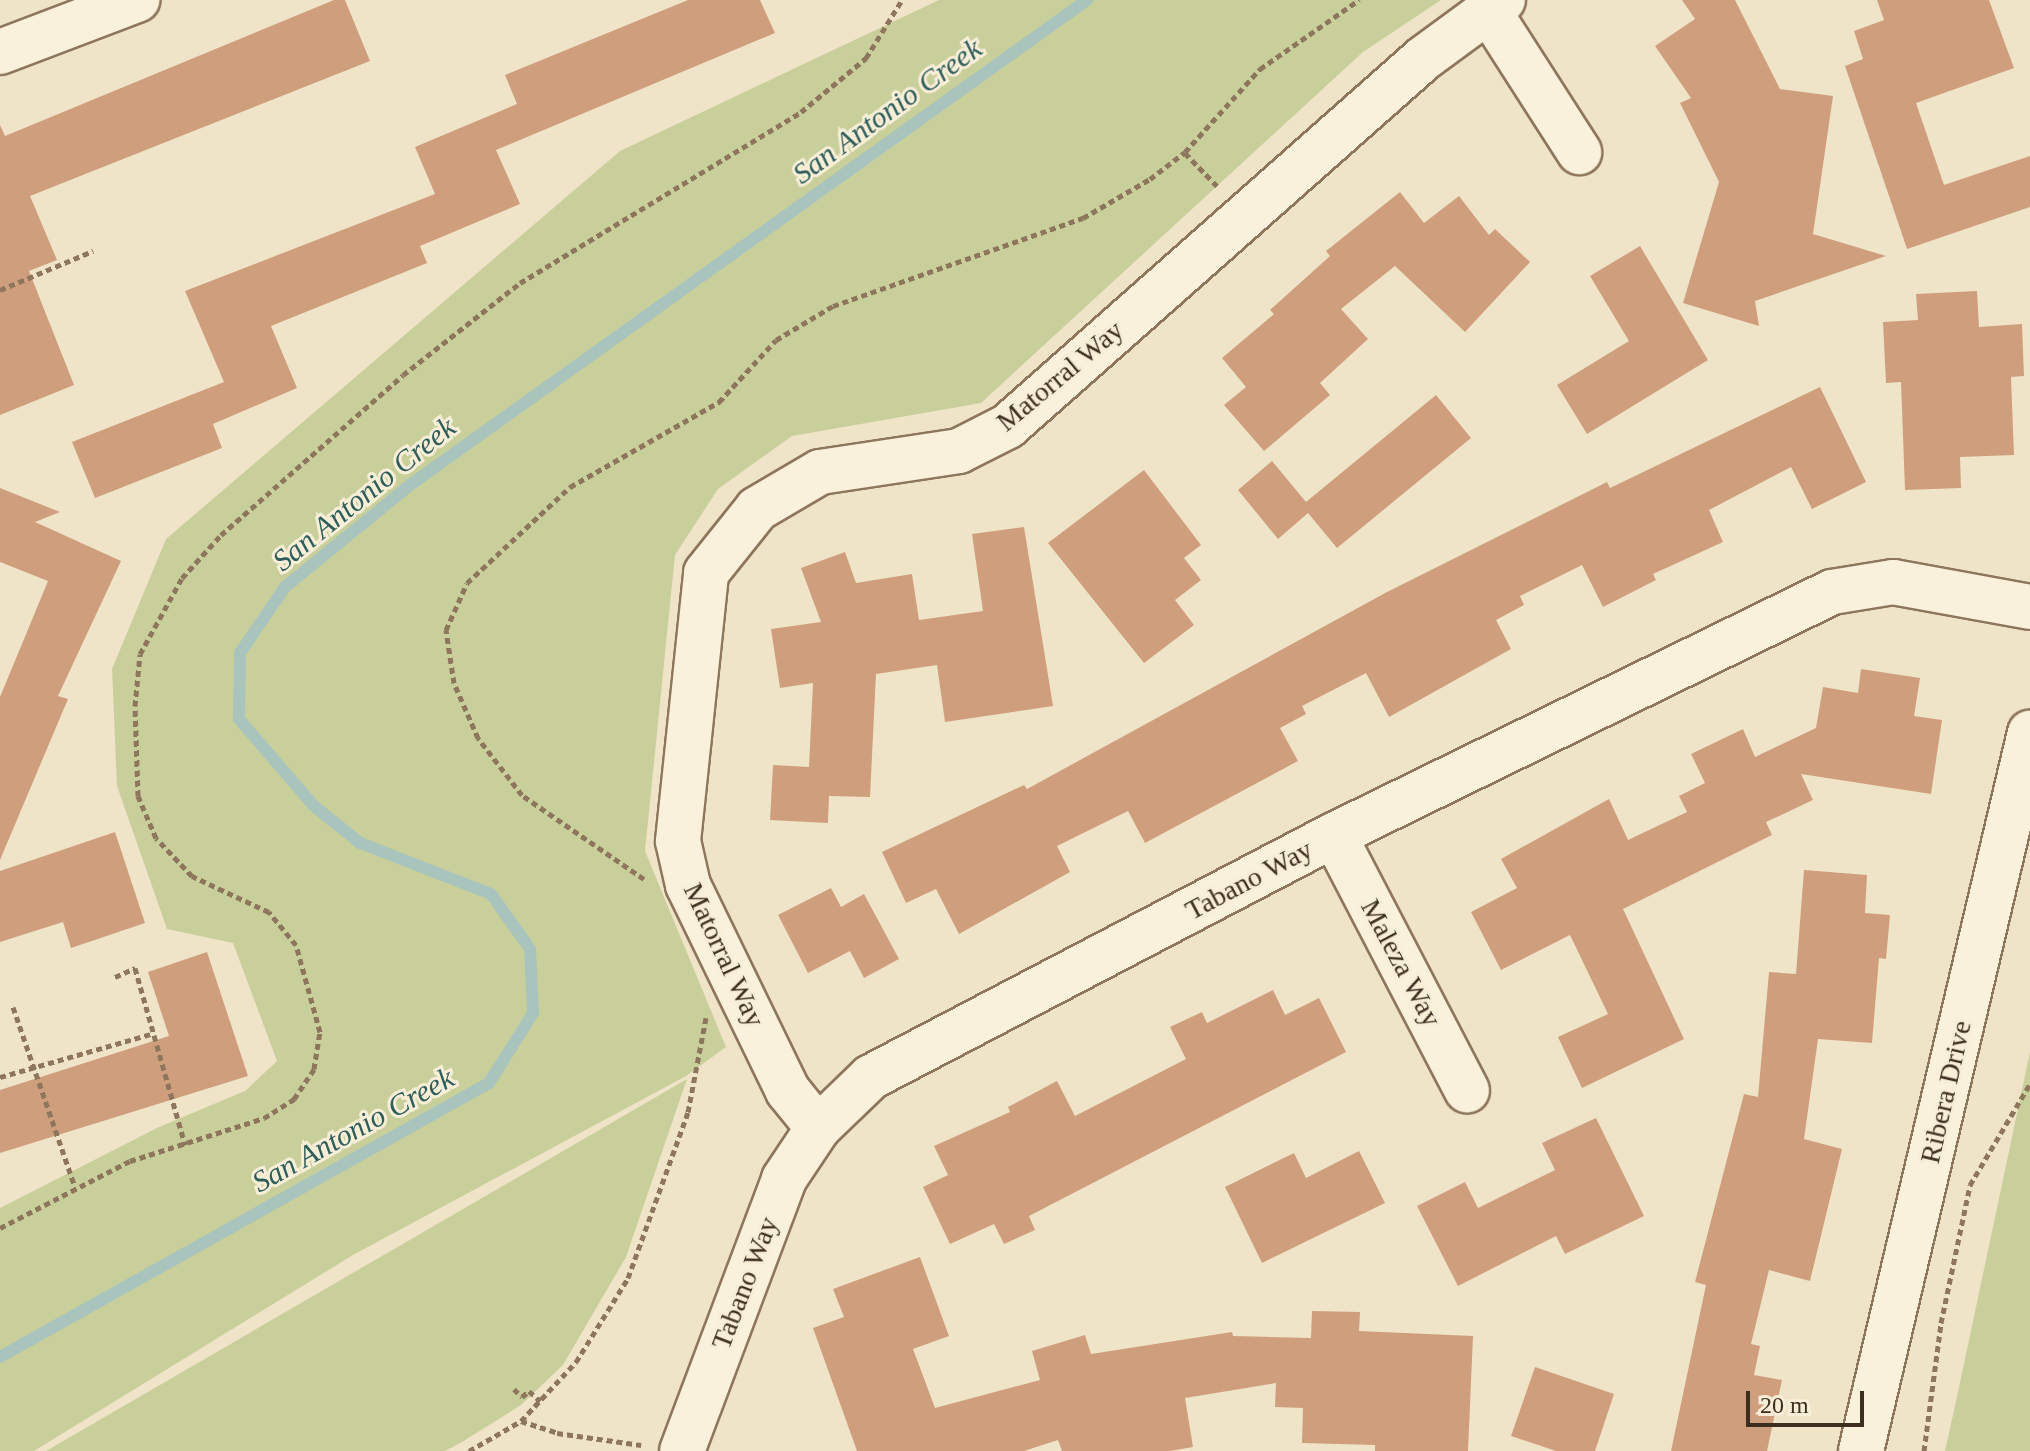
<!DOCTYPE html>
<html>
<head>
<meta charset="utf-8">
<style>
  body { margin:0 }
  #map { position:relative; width:2030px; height:1451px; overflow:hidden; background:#f0e4c8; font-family:Georgia,serif }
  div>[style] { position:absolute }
  .green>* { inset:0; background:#c9cf9b }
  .stream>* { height:12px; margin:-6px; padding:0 6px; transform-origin:6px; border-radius:6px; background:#a9c4bc }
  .building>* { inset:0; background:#cf9f7d }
  .path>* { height:5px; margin-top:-2.5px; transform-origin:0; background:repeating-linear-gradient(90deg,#8d765c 0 6px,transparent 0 10px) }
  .roads { filter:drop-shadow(2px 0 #8d765c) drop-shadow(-2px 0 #8d765c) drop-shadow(0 2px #8d765c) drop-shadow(0 -2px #8d765c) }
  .minor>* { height:44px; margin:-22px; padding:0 22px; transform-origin:22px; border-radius:22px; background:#faf1dc }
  span { translate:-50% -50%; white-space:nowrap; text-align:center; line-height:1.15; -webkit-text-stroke:6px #f7eed8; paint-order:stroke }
  .street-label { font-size:28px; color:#3d2e20 }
  .water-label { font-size:30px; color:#2f5d5a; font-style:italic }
  .scale { position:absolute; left:1746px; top:1391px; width:118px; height:36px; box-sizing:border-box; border:4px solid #3d2e20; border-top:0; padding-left:10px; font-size:24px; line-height:28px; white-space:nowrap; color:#3d2e20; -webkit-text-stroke:6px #f7eed8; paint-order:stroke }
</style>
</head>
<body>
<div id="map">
  <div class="green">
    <i style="clip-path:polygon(939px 0,1441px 0,1363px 52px,981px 403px,792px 436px,718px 489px,675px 555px,645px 851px,726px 1047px,686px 1076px,353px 1255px,34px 1451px,0 1451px,0 1208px,159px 1127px,245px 1091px,277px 1061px,233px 943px,167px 929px,117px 786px,112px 669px,166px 539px,620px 151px)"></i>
    <i style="clip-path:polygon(2030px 1052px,2030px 1451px,1945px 1451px,1958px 1392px)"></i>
    <i style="clip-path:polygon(687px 1079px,626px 1257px,563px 1365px,521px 1405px,462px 1442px,445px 1451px,46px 1451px)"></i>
  </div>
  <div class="stream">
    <i style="left:0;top:1357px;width:561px;rotate:-29.26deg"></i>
    <i style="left:489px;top:1083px;width:83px;rotate:-57.8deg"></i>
    <i style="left:533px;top:1013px;width:64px;rotate:-92.7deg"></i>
    <i style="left:530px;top:949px;width:67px;rotate:-125.3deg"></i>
    <i style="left:491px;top:894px;width:141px;rotate:-158.7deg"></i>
    <i style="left:360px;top:843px;width:59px;rotate:-141.2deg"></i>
    <i style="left:314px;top:806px;width:115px;rotate:-130.8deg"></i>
    <i style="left:239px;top:719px;width:66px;rotate:-89.1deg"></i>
    <i style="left:240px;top:653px;width:80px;rotate:-55.7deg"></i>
    <i style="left:285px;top:587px;width:161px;rotate:-39.2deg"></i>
    <i style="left:410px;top:485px;width:833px;rotate:-35.62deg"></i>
  </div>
  <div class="building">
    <i style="clip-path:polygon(334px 0,345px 0,370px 61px,30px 196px,57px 260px,29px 271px,74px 385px,0 415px,0 125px,5px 136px)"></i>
    <i style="clip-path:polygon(688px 0,760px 0,775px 33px,496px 150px,520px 204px,420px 246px,427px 263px,271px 326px,297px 388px,213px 424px,222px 448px,95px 498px,72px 442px,224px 382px,185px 291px,435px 194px,415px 147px,517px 104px,505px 75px)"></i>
    <i style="clip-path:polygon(1682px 0,1735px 0,1780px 89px,1833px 96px,1813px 234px,1886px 256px,1755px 301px,1759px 326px,1683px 303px,1719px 182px,1680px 103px,1691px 98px,1655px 46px,1695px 19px)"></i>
    <i style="clip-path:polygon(1877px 0,1989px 0,2014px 68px,1916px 103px,1944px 185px,2030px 156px,2030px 207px,1907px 249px,1845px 66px,1863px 59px,1854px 31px,1884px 20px)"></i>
    <i style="clip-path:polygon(1400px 192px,1424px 223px,1459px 196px,1489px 235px,1495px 229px,1530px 262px,1465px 332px,1395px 266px,1341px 309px,1368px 339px,1320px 383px,1330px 395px,1264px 451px,1224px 405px,1246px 387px,1222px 358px,1274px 314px,1270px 310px,1330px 256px,1326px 251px)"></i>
    <i style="clip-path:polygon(1640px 246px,1708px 360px,1587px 434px,1557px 385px,1629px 341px,1590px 276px)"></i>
    <i style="clip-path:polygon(1977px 291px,1979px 327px,2022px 324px,2024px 376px,2011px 377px,2014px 455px,1960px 457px,1961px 488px,1905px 490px,1901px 382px,1886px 383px,1883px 322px,1918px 320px,1916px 294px)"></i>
    <i style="clip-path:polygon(1820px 387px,1866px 482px,1812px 509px,1791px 467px,1709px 510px,1723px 542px,1653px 574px,1656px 580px,1603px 607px,1582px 565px,1520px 596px,1524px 605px,1496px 620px,1511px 649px,1389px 717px,1366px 673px,1302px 706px,1306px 714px,1280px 728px,1298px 761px,1145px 843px,1128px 811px,1057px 846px,1070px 872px,959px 934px,936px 889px,906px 903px,882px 852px,1024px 785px,1027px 789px,1387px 592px,1607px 482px,1610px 488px)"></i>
    <i style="clip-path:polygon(1436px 395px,1471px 438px,1337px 548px,1308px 513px,1278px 539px,1238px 490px,1272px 461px,1306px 502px)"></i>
    <i style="clip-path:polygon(1144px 470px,1201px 545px,1184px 558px,1201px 580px,1175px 600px,1194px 625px,1144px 663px,1048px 543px)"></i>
    <i style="clip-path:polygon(0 488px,60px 512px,35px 522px,121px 561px,58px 696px,68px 699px,0 860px,0 697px,48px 581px,0 562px)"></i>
    <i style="clip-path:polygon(1024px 527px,1053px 706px,945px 722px,937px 665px,876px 674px,870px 797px,829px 796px,828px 823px,770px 820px,773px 765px,809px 767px,813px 683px,780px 688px,771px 629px,821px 622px,801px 568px,845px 552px,856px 583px,912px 574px,919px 620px,983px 611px,972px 534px)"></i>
    <i style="clip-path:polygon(1861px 669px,1920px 678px,1914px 716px,1942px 720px,1931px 794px,1801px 774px,1813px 800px,1766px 822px,1772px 835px,1623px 909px,1684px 1039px,1582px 1088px,1558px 1037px,1608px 1014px,1570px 935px,1501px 970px,1471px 912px,1517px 888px,1501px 859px,1609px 799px,1628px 840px,1687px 812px,1679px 796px,1705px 783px,1691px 754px,1743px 729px,1755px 757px,1816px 728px,1823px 687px,1858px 693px)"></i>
    <i style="clip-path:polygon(115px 832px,145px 923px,71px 948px,63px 922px,0 942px,0 871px)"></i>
    <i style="clip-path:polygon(1804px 870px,1867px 875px,1865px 913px,1890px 915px,1886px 959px,1879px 958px,1872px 1043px,1818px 1039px,1804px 1139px,1842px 1149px,1810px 1281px,1769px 1270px,1751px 1344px,1760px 1346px,1754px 1375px,1782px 1380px,1767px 1451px,1671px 1451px,1706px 1285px,1695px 1282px,1744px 1094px,1758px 1097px,1769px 972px,1796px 974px)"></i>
    <i style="clip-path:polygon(831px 888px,841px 907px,864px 894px,899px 959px,864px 978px,850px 951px,808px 973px,778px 915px)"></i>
    <i style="clip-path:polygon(207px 952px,248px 1076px,0 1153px,0 1090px,169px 1036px,148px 972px)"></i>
    <i style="clip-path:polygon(1273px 990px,1285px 1015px,1319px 998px,1346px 1052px,1029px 1216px,1035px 1230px,1004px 1244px,994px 1224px,950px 1244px,923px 1187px,948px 1175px,934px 1146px,1010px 1112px,1008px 1107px,1057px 1081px,1075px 1116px,1186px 1059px,1170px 1027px,1202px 1012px,1207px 1023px)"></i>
    <i style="clip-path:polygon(1596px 1118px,1644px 1216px,1565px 1254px,1556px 1236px,1458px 1286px,1417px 1206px,1465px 1182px,1478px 1208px,1555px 1170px,1542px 1143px)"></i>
    <i style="clip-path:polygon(1359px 1151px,1385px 1203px,1262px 1263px,1225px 1187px,1294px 1153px,1306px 1178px)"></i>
    <i style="clip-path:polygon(920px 1257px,949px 1336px,913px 1349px,935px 1408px,1040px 1380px,1032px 1351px,1085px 1335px,1091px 1354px,1232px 1332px,1233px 1336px,1311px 1338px,1312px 1311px,1360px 1312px,1359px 1331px,1473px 1336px,1468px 1451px,1375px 1451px,1375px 1445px,1302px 1443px,1303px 1408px,1275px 1407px,1276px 1383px,1185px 1398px,1193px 1447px,1170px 1451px,1062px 1451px,1058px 1440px,1024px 1451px,857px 1451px,813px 1328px,844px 1317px,833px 1289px)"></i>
    <i style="clip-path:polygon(1535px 1367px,1614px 1394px,1595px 1451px,1556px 1451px,1511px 1436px)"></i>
  </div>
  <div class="path">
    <i style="left:1185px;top:153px;width:46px;rotate:45.9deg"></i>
    <i style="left:0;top:290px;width:101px;rotate:-22.8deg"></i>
    <i style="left:644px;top:879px;width:148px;rotate:-145.5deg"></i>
    <i style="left:522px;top:795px;width:72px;rotate:-127.7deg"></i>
    <i style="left:478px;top:738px;width:60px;rotate:-113.6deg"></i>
    <i style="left:454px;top:683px;width:54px;rotate:-98.6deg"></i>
    <i style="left:446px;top:630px;width:51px;rotate:-65.9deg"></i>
    <i style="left:467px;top:583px;width:141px;rotate:-43deg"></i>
    <i style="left:570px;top:487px;width:172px;rotate:-29.7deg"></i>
    <i style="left:719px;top:402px;width:84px;rotate:-47.4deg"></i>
    <i style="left:776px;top:340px;width:66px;rotate:-30.8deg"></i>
    <i style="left:833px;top:306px;width:265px;rotate:-19.4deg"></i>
    <i style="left:1083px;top:218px;width:78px;rotate:-30.2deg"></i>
    <i style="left:1150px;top:179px;width:44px;rotate:-37.6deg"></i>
    <i style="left:1185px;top:152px;width:112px;rotate:-47.9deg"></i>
    <i style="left:1260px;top:69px;width:121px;rotate:-34.9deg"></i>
    <i style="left:115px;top:977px;width:22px;rotate:-24deg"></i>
    <i style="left:135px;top:968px;width:184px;rotate:74.2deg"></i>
    <i style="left:13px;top:1007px;width:190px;rotate:71deg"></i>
    <i style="left:0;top:1077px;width:160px;rotate:-15.9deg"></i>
    <i style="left:0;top:1228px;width:146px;rotate:-27.3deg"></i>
    <i style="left:130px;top:1161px;width:141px;rotate:-17.8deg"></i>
    <i style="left:264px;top:1118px;width:36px;rotate:-32deg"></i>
    <i style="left:294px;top:1099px;width:36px;rotate:-56deg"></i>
    <i style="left:314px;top:1069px;width:37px;rotate:-81deg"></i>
    <i style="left:320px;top:1032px;width:90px;rotate:-105.4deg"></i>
    <i style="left:296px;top:945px;width:43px;rotate:-129.3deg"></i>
    <i style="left:269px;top:912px;width:85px;rotate:-154.9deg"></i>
    <i style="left:192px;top:876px;width:52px;rotate:-133.5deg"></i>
    <i style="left:156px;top:838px;width:46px;rotate:-113.2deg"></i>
    <i style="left:138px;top:796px;width:90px;rotate:-91.9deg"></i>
    <i style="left:135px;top:706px;width:52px;rotate:-84.5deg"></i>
    <i style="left:140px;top:654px;width:87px;rotate:-61.1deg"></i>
    <i style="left:182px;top:578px;width:58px;rotate:-47.8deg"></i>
    <i style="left:221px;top:535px;width:242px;rotate:-41.3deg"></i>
    <i style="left:403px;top:375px;width:149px;rotate:-38.2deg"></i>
    <i style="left:520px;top:283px;width:329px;rotate:-31.3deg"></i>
    <i style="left:801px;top:112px;width:85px;rotate:-39.7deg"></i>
    <i style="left:866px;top:58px;width:68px;rotate:-58.2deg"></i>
    <i style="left:514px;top:1389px;width:11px;rotate:45deg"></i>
    <i style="left:522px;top:1397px;width:9px;rotate:-41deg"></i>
    <i style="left:529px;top:1391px;width:15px;rotate:42deg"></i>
    <i style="left:521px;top:1421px;width:81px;rotate:-47deg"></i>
    <i style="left:576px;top:1362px;width:99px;rotate:-58.2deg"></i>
    <i style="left:628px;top:1278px;width:177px;rotate:-70.1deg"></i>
    <i style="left:688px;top:1112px;width:96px;rotate:-79.2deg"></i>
    <i style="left:469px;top:1451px;width:60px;rotate:-30deg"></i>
    <i style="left:521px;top:1421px;width:38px;rotate:18deg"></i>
    <i style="left:557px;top:1433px;width:85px;rotate:8.1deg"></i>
    <i style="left:1924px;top:1451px;width:129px;rotate:-82.4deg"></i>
    <i style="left:1941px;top:1323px;width:141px;rotate:-78.1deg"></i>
    <i style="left:1970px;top:1185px;width:117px;rotate:-59.3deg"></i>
  </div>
  <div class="roads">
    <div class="minor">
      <i style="left:1488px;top:10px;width:169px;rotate:57.3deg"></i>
      <i style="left:0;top:52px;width:147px;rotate:-20.8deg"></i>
      <i style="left:1334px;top:835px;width:288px;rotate:62.5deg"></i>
      <i style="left:818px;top:1128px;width:48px;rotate:-129deg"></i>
      <i style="left:788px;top:1091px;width:229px;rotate:-115.9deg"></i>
      <i style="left:688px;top:885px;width:45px;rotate:-102.8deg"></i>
      <i style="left:678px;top:841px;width:269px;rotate:-84deg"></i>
      <i style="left:706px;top:573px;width:82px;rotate:-51.4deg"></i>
      <i style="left:757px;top:509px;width:73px;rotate:-30.4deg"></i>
      <i style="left:820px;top:472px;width:141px;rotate:-8.6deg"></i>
      <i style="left:959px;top:451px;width:55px;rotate:-27deg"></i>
      <i style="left:1008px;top:426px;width:555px;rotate:-41.5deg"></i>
      <i style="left:1424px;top:58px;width:98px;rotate:-36.3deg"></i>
      <i style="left:682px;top:1451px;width:290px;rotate:-69.4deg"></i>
      <i style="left:784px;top:1179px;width:61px;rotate:-56.3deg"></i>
      <i style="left:818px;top:1128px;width:74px;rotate:-43.9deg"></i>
      <i style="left:871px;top:1077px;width:522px;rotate:-27.6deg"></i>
      <i style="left:1334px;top:835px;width:554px;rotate:-26.01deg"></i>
      <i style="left:1832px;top:592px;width:62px;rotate:-9.3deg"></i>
      <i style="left:1893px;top:582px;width:139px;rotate:10.3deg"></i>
      <i style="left:1861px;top:1451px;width:738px;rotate:-76.76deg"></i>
    </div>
  </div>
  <div class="street-label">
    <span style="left:1060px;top:376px;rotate:-40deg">Matorral Way</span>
    <span style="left:1249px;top:880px;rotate:-28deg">Tabano Way</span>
    <span style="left:724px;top:955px;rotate:65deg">Matorral Way</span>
    <span style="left:1401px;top:963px;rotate:62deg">Maleza Way</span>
    <span style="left:1946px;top:1092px;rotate:-77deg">Ribera Drive</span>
    <span style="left:745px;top:1283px;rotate:-69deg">Tabano Way</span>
  </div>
  <div class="water-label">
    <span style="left:887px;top:111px;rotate:-36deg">San Antonio Creek</span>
    <span style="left:364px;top:494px;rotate:-39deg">San Antonio Creek</span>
    <span style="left:353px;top:1130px;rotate:-29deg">San Antonio Creek</span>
  </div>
  <div class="scale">20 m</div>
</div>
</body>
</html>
